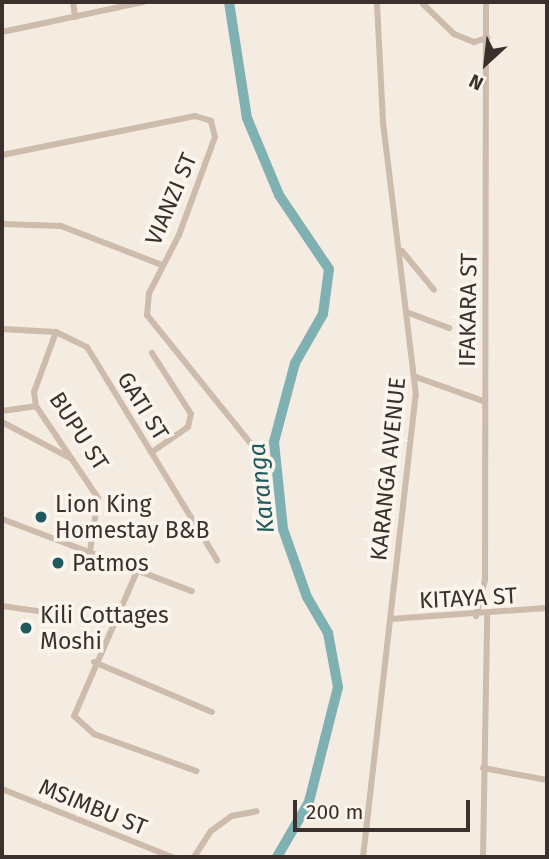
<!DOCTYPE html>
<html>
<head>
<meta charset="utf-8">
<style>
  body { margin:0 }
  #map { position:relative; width:549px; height:859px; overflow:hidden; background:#f4ebe1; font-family:"Fira Sans",sans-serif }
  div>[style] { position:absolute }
  .river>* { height:10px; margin:-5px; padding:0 5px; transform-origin:5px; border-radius:5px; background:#7fb0b2 }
  .street>* { height:6px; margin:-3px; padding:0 3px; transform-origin:3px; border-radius:3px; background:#cdbbac }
  .dots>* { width:19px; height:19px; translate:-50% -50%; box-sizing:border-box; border:4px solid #fbf5ee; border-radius:50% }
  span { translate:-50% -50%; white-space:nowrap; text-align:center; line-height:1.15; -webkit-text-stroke:7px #fbf5ee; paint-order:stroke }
  .street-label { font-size:23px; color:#3b302b }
  .poi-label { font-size:23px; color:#3b302b }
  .left { translate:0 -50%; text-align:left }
  .water-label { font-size:24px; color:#1f5a5e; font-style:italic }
  .frame { position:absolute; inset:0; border:4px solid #3b302b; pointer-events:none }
  .north { position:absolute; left:451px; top:28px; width:70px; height:70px; -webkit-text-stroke:5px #fbf5ee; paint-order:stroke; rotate:207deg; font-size:19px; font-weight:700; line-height:28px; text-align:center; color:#3b302b }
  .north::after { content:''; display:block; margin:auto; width:24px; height:32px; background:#3b302b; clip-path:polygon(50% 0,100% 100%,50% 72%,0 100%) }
  .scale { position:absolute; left:293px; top:800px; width:177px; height:32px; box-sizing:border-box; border:4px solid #3b302b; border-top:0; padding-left:9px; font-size:21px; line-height:24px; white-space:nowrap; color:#3b302b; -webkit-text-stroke:5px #fbf5ee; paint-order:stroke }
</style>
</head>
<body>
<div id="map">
  <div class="river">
    <i style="left:229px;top:2px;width:117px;rotate:81.2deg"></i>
    <i style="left:247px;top:118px;width:83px;rotate:67.4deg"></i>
    <i style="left:279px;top:195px;width:89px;rotate:56deg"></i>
    <i style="left:329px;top:269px;width:45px;rotate:97.6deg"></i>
    <i style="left:323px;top:314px;width:56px;rotate:119.7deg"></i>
    <i style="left:295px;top:363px;width:82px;rotate:104.9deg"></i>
    <i style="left:274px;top:442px;width:87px;rotate:84.1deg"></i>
    <i style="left:283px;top:529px;width:72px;rotate:70.6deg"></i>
    <i style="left:307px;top:597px;width:42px;rotate:59.7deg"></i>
    <i style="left:328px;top:633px;width:55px;rotate:79.5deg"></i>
    <i style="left:338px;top:687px;width:119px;rotate:104.2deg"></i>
    <i style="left:309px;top:802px;width:64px;rotate:120.2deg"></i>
  </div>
  <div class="street">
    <i style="left:73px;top:2px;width:15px;rotate:82deg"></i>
    <i style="left:423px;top:4px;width:43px;rotate:44.1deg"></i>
    <i style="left:454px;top:34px;width:22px;rotate:22deg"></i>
    <i style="left:474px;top:42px;width:14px;rotate:-17deg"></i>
    <i style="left:2px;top:32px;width:144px;rotate:-12deg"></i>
    <i style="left:2px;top:155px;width:197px;rotate:-11.4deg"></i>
    <i style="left:195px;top:116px;width:17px;rotate:17deg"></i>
    <i style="left:211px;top:121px;width:16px;rotate:76deg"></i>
    <i style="left:215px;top:137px;width:104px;rotate:110.2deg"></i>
    <i style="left:179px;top:235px;width:65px;rotate:117.3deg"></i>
    <i style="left:149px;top:293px;width:22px;rotate:95deg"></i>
    <i style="left:147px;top:315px;width:188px;rotate:51.1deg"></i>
    <i style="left:2px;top:224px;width:59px;rotate:1.9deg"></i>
    <i style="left:61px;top:226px;width:108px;rotate:21.1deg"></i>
    <i style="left:402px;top:251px;width:50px;rotate:50.6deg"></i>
    <i style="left:409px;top:313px;width:43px;rotate:20.6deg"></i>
    <i style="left:2px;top:329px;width:54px;rotate:3.2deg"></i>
    <i style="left:56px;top:332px;width:34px;rotate:26deg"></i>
    <i style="left:87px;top:347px;width:250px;rotate:58.6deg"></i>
    <i style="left:56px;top:332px;width:64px;rotate:110.1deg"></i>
    <i style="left:34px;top:392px;width:14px;rotate:82deg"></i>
    <i style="left:36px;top:406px;width:111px;rotate:56deg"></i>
    <i style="left:98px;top:498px;width:54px;rotate:98.6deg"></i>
    <i style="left:152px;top:353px;width:72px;rotate:57.4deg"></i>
    <i style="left:191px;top:414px;width:13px;rotate:103deg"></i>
    <i style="left:188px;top:427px;width:44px;rotate:145.2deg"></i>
    <i style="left:416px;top:377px;width:71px;rotate:19.7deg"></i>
    <i style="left:2px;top:411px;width:34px;rotate:-8deg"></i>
    <i style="left:2px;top:422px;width:79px;rotate:27.9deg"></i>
    <i style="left:2px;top:519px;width:203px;rotate:20.8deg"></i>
    <i style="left:138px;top:569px;width:160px;rotate:113.5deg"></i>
    <i style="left:74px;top:716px;width:27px;rotate:42deg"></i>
    <i style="left:94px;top:734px;width:109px;rotate:19.9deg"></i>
    <i style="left:2px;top:606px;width:49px;rotate:8.1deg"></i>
    <i style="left:476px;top:616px;width:37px;rotate:-76deg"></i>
    <i style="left:485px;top:580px;width:578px;rotate:-89.9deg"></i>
    <i style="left:390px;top:619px;width:157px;rotate:-4deg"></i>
    <i style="left:94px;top:662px;width:128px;rotate:23deg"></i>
    <i style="left:483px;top:768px;width:65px;rotate:10.6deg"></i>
    <i style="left:2px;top:789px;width:183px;rotate:21.8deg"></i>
    <i style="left:194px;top:857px;width:31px;rotate:-57deg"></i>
    <i style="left:211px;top:831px;width:26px;rotate:-36deg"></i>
    <i style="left:232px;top:816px;width:25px;rotate:-11deg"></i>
    <i style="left:363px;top:857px;width:465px;rotate:-83.5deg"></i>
    <i style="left:416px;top:395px;width:275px;rotate:-96.9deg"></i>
    <i style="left:383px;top:122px;width:120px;rotate:-92.9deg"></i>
    <i style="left:483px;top:857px;width:240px;rotate:-89deg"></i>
  </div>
  <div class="dots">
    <i style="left:41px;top:517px;background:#1f5a5e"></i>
    <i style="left:58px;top:563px;background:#1f5a5e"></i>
    <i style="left:26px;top:628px;background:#1f5a5e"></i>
  </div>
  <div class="street-label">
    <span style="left:171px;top:199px;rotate:-67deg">VIANZI ST</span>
    <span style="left:468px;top:310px;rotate:-89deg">IFAKARA ST</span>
    <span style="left:143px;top:406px;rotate:58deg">GATI ST</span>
    <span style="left:79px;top:431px;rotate:57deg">BUPU ST</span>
    <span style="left:388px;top:469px;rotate:-84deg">KARANGA AVENUE</span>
    <span style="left:468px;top:598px;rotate:-3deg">KITAYA ST</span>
    <span style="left:93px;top:807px;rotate:22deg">MSIMBU ST</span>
  </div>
  <div class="poi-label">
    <span class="left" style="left:55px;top:517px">Lion King<br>Homestay B&amp;B</span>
    <span class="left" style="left:72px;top:563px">Patmos</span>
    <span class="left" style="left:40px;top:628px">Kili Cottages<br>Moshi</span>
  </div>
  <div class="water-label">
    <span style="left:262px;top:488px;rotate:-96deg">Karanga</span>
  </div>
  <div class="frame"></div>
  <div class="north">N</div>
  <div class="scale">200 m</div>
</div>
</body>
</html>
